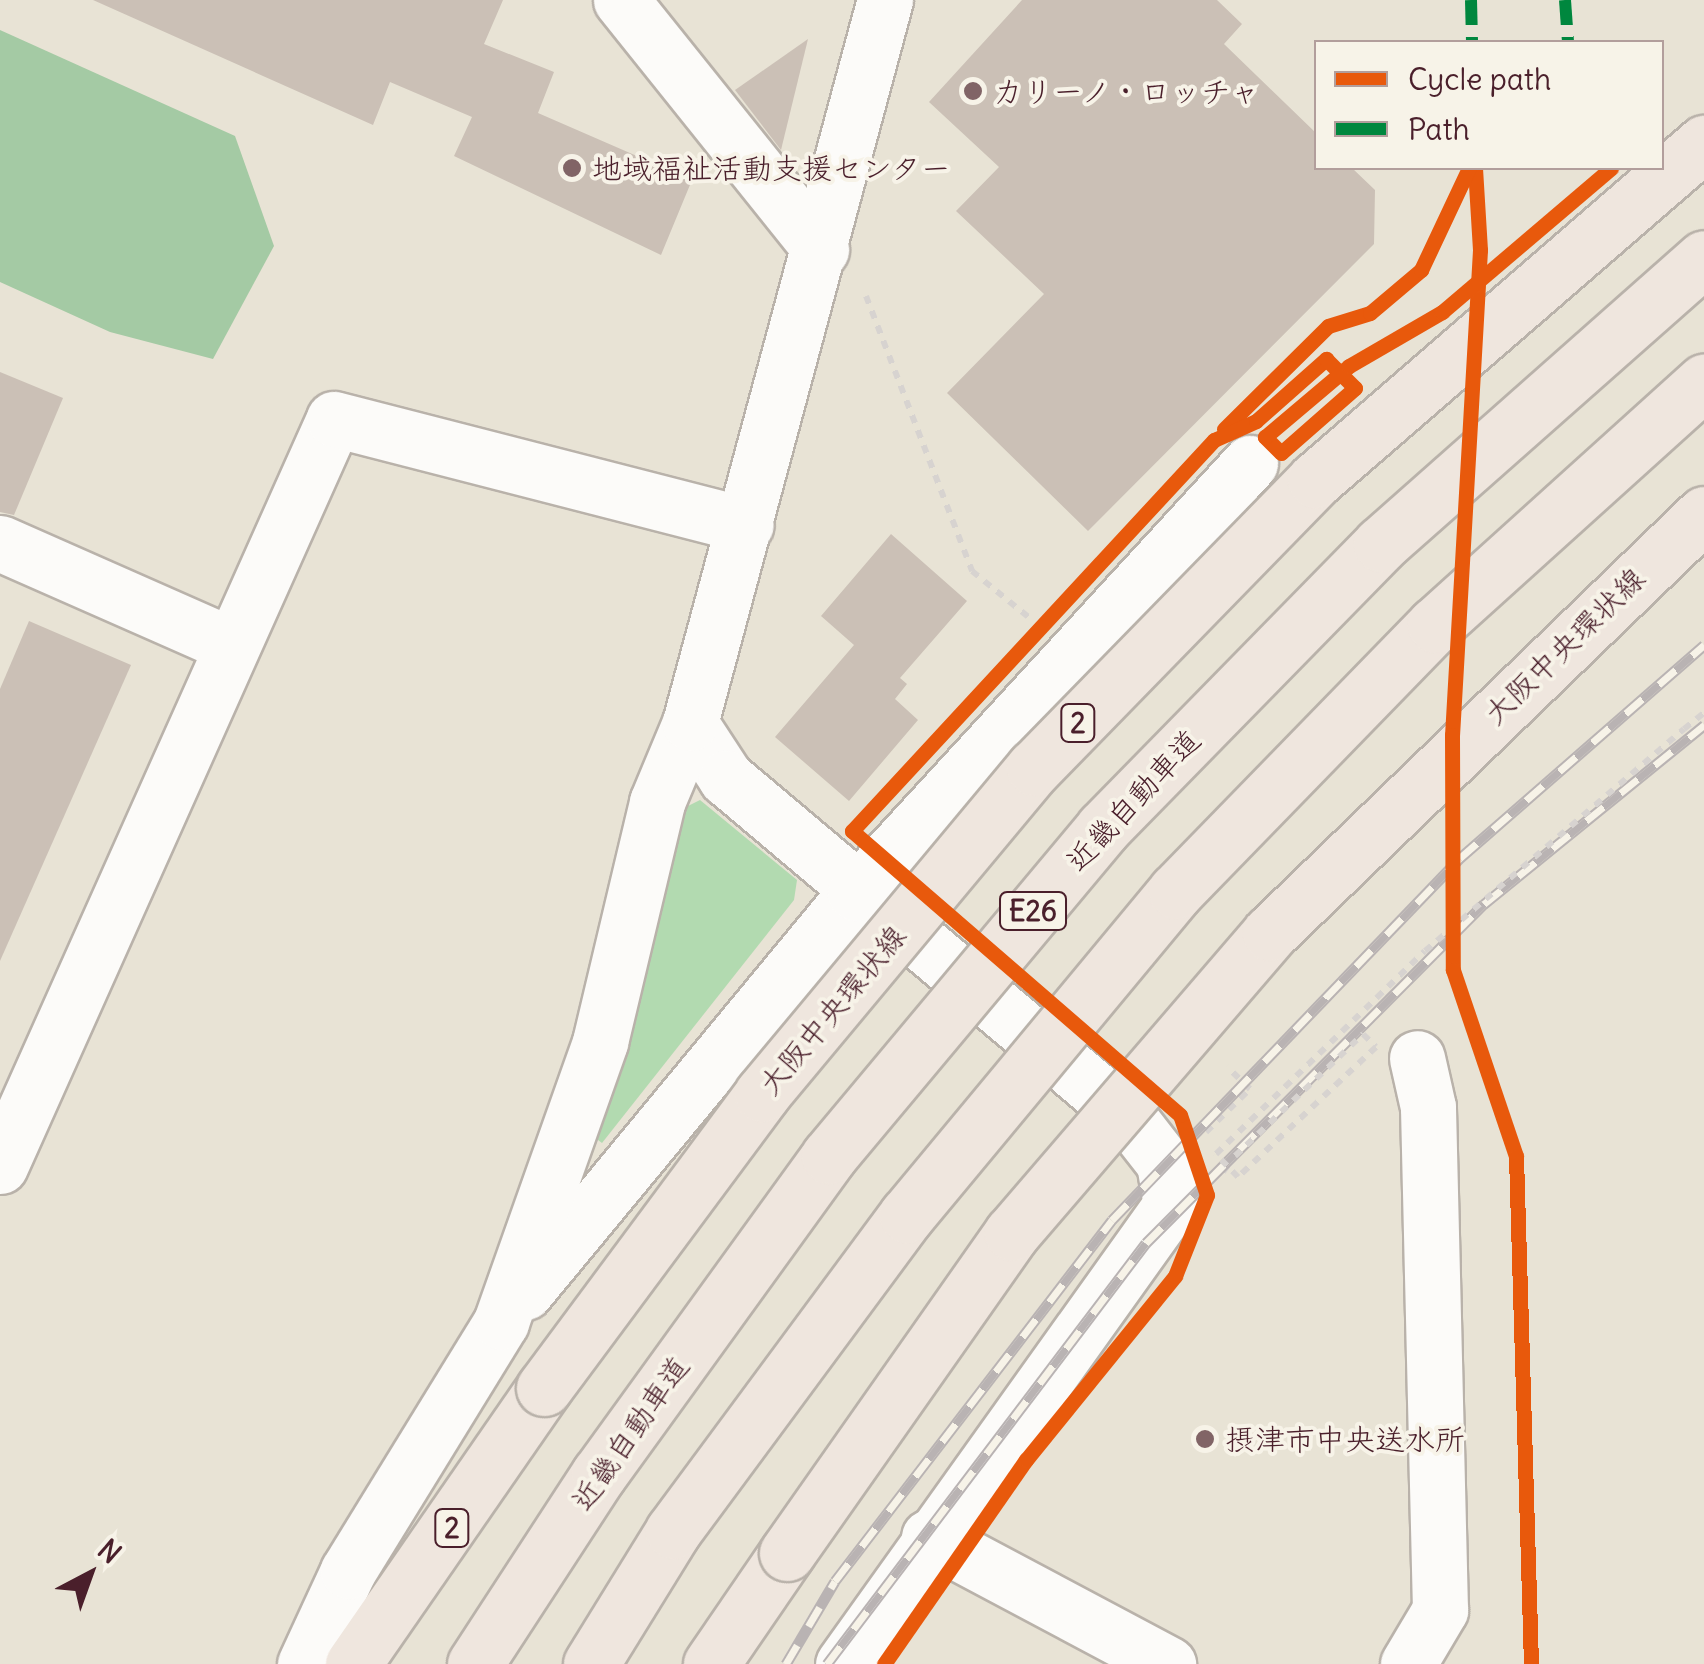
<!DOCTYPE html>
<html>
<head>
<meta charset="utf-8">
<style>
  body { margin:0 }
  #map { position:relative; width:1704px; height:1664px; overflow:hidden; background:#e8e3d5; font-family:Delius,"Klee One",sans-serif }
  div>[style] { position:absolute }
  .green>* { inset:0; background:#b2dab0 }
  .forest>* { inset:0; background:#a4caa4 }
  .building>* { inset:0; background:#cbc0b6 }
  .path>* { height:6px; margin-top:-3px; transform-origin:0; background:repeating-linear-gradient(90deg,#d7d3d0 0 8px,transparent 0 16px) }
  .roads { filter:drop-shadow(2px 0 #b9b2aa) drop-shadow(-2px 0 #b9b2aa) drop-shadow(0 2px #b9b2aa) drop-shadow(0 -2px #b9b2aa) }
  .minor>* { height:55px; margin:-27.5px; padding:0 27.5px; transform-origin:27.5px; border-radius:27.5px; background:#fcfbf9 }
  .major>* { height:55px; margin:-27.5px; padding:0 27.5px; transform-origin:27.5px; border-radius:27.5px; background:#efe6de }
  .rail>* { height:11px; margin-top:-5.5px; transform-origin:0; background:repeating-linear-gradient(90deg,#f7f3e8 0 22px,#b9b3b3 0 44px); box-sizing:border-box; border-block:2px solid #b9b3b3 }
  .path-bridge>* { height:6px; margin-top:-3px; transform-origin:0; background:repeating-linear-gradient(90deg,#d7d3d0 0 8px,transparent 0 16px) }
  .bridges { filter:drop-shadow(2px 0 #b9b2aa) drop-shadow(-2px 0 #b9b2aa) drop-shadow(0 2px #b9b2aa) drop-shadow(0 -2px #b9b2aa) }
  .major-bridge>* { height:55px; margin:-27.5px; padding:0 27.5px; transform-origin:27.5px; border-radius:27.5px; background:#efe6de }
  .highway-bridge>* { height:55px; margin:-27.5px; padding:0 27.5px; transform-origin:27.5px; border-radius:27.5px; background:#efe6de }
  .quiet>* { height:12px; margin-top:-6px; transform-origin:0; background:repeating-linear-gradient(90deg,#00873e 0 25px,transparent 0 37px) }
  .cycleway>* { height:15px; margin:-7.5px; padding:0 7.5px; transform-origin:7.5px; border-radius:7.5px; background:#e8590c }
  .dots>* { width:28px; height:28px; translate:-50% -50%; box-sizing:border-box; border:5px solid #f7f3e8; border-radius:50% }
  span { translate:-50% -50%; white-space:nowrap; text-align:center; line-height:1.15; -webkit-text-stroke:8px #f7f3e8; paint-order:stroke }
  .shield-label span { padding:2px 8px; background:#f7f3e8; border:2px solid; border-radius:8px; -webkit-text-stroke-width:0 }
  .shield-label { font-size:28px; color:#4a1f2b; font-weight:700 }
  .poi-label { font-size:30px; color:#4a1f2b }
  .left { translate:0 -50%; text-align:left }
  .street-label { font-size:30px; color:#4a1f2b }
  .legend { position:absolute; left:1314px; top:40px; width:350px; height:130px; box-sizing:border-box; background:#f7f3e8; border:2px solid #b29e9c; margin:0; padding:12px 18px; list-style:none; font-size:30px; color:#4a1f2b }
  .legend li { display:flex; align-items:center; gap:20px; height:50px }
  .legend b { width:50px; border:2px solid #b29e9c }
  .north { position:absolute; left:40px; top:1524px; width:100px; height:100px; -webkit-text-stroke:8px #f7f3e8; paint-order:stroke; rotate:41deg; font-size:28px; font-weight:700; line-height:40px; text-align:center; color:#4a1f2b }
  .north::after { content:''; display:block; margin:auto; width:35px; height:45px; background:#4a1f2b; clip-path:polygon(50% 0,100% 100%,50% 72%,0 100%) }
</style>
</head>
<body>
<div id="map">
  <div class="green">
    <i style="clip-path:polygon(700px 800px,797px 880px,794px 900px,602px 1143px,594px 1137px,682px 809px)"></i>
  </div>
  <div class="forest">
    <i style="clip-path:polygon(0 30px,235px 136px,274px 246px,213px 359px,110px 332px,0 282px)"></i>
  </div>
  <div class="building">
    <i style="clip-path:polygon(93px 0,503px 0,484px 44px,554px 72px,538px 113px,692px 180px,661px 255px,454px 156px,472px 117px,390px 82px,373px 125px)"></i>
    <i style="clip-path:polygon(1022px 0,1217px 0,1242px 24px,1224px 44px,1316px 133px,1316px 168px,1352px 168px,1375px 190px,1374px 244px,1088px 531px,947px 393px,1044px 294px,956px 211px,999px 167px,929px 102px)"></i>
    <i style="clip-path:polygon(808px 39px,781px 150px,735px 90px)"></i>
    <i style="clip-path:polygon(0 372px,63px 398px,14px 515px,0 512px)"></i>
    <i style="clip-path:polygon(891px 534px,967px 601px,900px 678px,907px 684px,895px 699px,918px 720px,849px 801px,775px 737px,854px 645px,821px 616px)"></i>
    <i style="clip-path:polygon(29px 621px,131px 665px,0 961px,0 689px)"></i>
  </div>
  <div class="path">
    <i style="left:866px;top:296px;width:295px;rotate:68.9deg"></i>
    <i style="left:972px;top:571px;width:77px;rotate:39.2deg"></i>
    <i style="left:1267px;top:411px;width:79px;rotate:-41.4deg"></i>
    <i style="left:1326px;top:359px;width:29px;rotate:46deg"></i>
    <i style="left:1284px;top:421px;width:107px;rotate:-38.2deg"></i>
    <i style="left:1684px;top:729px;width:26px;rotate:-39deg"></i>
    <i style="left:1206px;top:1132px;width:62px;rotate:-44.3deg"></i>
    <i style="left:1250px;top:1089px;width:32px;rotate:-136deg"></i>
    <i style="left:1223px;top:1172px;width:20px;rotate:-53deg"></i>
  </div>
  <div class="roads">
    <div class="minor">
      <i style="left:621px;top:0;width:320px;rotate:51.3deg"></i>
      <i style="left:0;top:543px;width:248px;rotate:23.8deg"></i>
      <i style="left:690px;top:723px;width:66px;rotate:56.8deg"></i>
      <i style="left:726px;top:778px;width:527px;rotate:40.15deg"></i>
      <i style="left:1129px;top:1118px;width:57px;rotate:52.1deg"></i>
      <i style="left:1164px;top:1163px;width:43px;rotate:80.5deg"></i>
      <i style="left:1171px;top:1205px;width:564px;rotate:125.55deg"></i>
      <i style="left:0;top:1166px;width:818px;rotate:-65.91deg"></i>
      <i style="left:334px;top:419px;width:425px;rotate:14.4deg"></i>
      <i style="left:525px;top:1292px;width:518px;rotate:-50.41deg"></i>
      <i style="left:855px;top:893px;width:584px;rotate:-47.43deg"></i>
      <i style="left:929px;top:1537px;width:271px;rotate:28deg"></i>
      <i style="left:305px;top:1664px;width:102px;rotate:-65.2deg"></i>
      <i style="left:348px;top:1571px;width:292px;rotate:-58.4deg"></i>
      <i style="left:501px;top:1322px;width:297px;rotate:-70.5deg"></i>
      <i style="left:600px;top:1042px;width:247px;rotate:-76.6deg"></i>
      <i style="left:657px;top:802px;width:86px;rotate:-67.3deg"></i>
      <i style="left:690px;top:723px;width:749px;rotate:-74.91deg"></i>
      <i style="left:1408px;top:1664px;width:63px;rotate:-59.3deg"></i>
      <i style="left:1440px;top:1610px;width:503px;rotate:-91.37deg"></i>
      <i style="left:1428px;top:1107px;width:50px;rotate:-102.7deg"></i>
    </div>
    <div class="major">
      <i style="left:353px;top:1664px;width:336px;rotate:-55.3deg"></i>
      <i style="left:711px;top:1664px;width:135px;rotate:-55.6deg"></i>
    </div>
  </div>
  <div class="rail">
    <i style="left:786px;top:1664px;width:96px;rotate:-59.4deg"></i>
    <i style="left:835px;top:1581px;width:455px;rotate:-52.5deg"></i>
    <i style="left:1112px;top:1220px;width:502px;rotate:-46.13deg"></i>
    <i style="left:1460px;top:858px;width:324px;rotate:-41.1deg"></i>
    <i style="left:827px;top:1664px;width:528px;rotate:-52.85deg"></i>
    <i style="left:1146px;top:1243px;width:479px;rotate:-45.1deg"></i>
    <i style="left:1484px;top:904px;width:284px;rotate:-39.1deg"></i>
  </div>
  <div class="path-bridge">
    <i style="left:1235px;top:1156px;width:177px;rotate:-43.6deg"></i>
    <i style="left:1363px;top:1034px;width:18px;rotate:45deg"></i>
    <i style="left:1376px;top:1047px;width:190px;rotate:136.7deg"></i>
    <i style="left:1238px;top:1177px;width:32px;rotate:-134deg"></i>
    <i style="left:1216px;top:1154px;width:291px;rotate:-44.2deg"></i>
    <i style="left:1425px;top:951px;width:341px;rotate:-40.6deg"></i>
  </div>
  <div class="bridges">
    <div class="major-bridge">
      <i style="left:544px;top:1388px;width:366px;rotate:-53.4deg"></i>
      <i style="left:762px;top:1094px;width:425px;rotate:-50.2deg"></i>
      <i style="left:1034px;top:768px;width:402px;rotate:-45.7deg"></i>
      <i style="left:1315px;top:480px;width:515px;rotate:-40.9deg"></i>
      <i style="left:787px;top:1553px;width:391px;rotate:-54.9deg"></i>
      <i style="left:1012px;top:1233px;width:396px;rotate:-49.3deg"></i>
      <i style="left:1270px;top:933px;width:603px;rotate:-43.99deg"></i>
    </div>
    <div class="highway-bridge">
      <i style="left:475px;top:1664px;width:227px;rotate:-56.9deg"></i>
      <i style="left:599px;top:1474px;width:392px;rotate:-54.1deg"></i>
      <i style="left:829px;top:1156px;width:427px;rotate:-50.1deg"></i>
      <i style="left:1103px;top:828px;width:397px;rotate:-45.6deg"></i>
      <i style="left:1381px;top:544px;width:431px;rotate:-41.5deg"></i>
      <i style="left:591px;top:1664px;width:156px;rotate:-58.3deg"></i>
      <i style="left:673px;top:1531px;width:393px;rotate:-53.5deg"></i>
      <i style="left:907px;top:1215px;width:421px;rotate:-50.3deg"></i>
      <i style="left:1176px;top:891px;width:371px;rotate:-45.8deg"></i>
      <i style="left:1435px;top:625px;width:363px;rotate:-42.1deg"></i>
    </div>
  </div>
  <div class="quiet">
    <i style="left:1471px;top:0;width:42px;rotate:88.6deg"></i>
    <i style="left:1565px;top:0;width:42px;rotate:85.9deg"></i>
  </div>
  <div class="cycleway">
    <i style="left:1475px;top:168px;width:82px;rotate:86.5deg"></i>
    <i style="left:1480px;top:250px;width:486px;rotate:93.3deg"></i>
    <i style="left:1452px;top:735px;width:235px;rotate:89.8deg"></i>
    <i style="left:1453px;top:970px;width:196px;rotate:71.3deg"></i>
    <i style="left:1516px;top:1156px;width:508px;rotate:88.31deg"></i>
    <i style="left:1224px;top:429px;width:146px;rotate:-44.7deg"></i>
    <i style="left:1328px;top:326px;width:44px;rotate:-17.2deg"></i>
    <i style="left:1370px;top:313px;width:67px;rotate:-40.1deg"></i>
    <i style="left:1421px;top:270px;width:113px;rotate:-64.8deg"></i>
    <i style="left:884px;top:1664px;width:249px;rotate:-55.2deg"></i>
    <i style="left:1026px;top:1460px;width:237px;rotate:-51deg"></i>
    <i style="left:1175px;top:1276px;width:87px;rotate:-68.4deg"></i>
    <i style="left:1207px;top:1195px;width:84px;rotate:-108.6deg"></i>
    <i style="left:1180px;top:1115px;width:434px;rotate:-139.1deg"></i>
    <i style="left:852px;top:831px;width:533px;rotate:-47.21deg"></i>
    <i style="left:1214px;top:440px;width:46px;rotate:-24.3deg"></i>
    <i style="left:1256px;top:421px;width:94px;rotate:-41.5deg"></i>
    <i style="left:1326px;top:359px;width:41px;rotate:45deg"></i>
    <i style="left:1355px;top:388px;width:98px;rotate:138.7deg"></i>
    <i style="left:1281px;top:453px;width:23px;rotate:-135deg"></i>
    <i style="left:1265px;top:437px;width:110px;rotate:-40.2deg"></i>
    <i style="left:1349px;top:366px;width:108px;rotate:-30.1deg"></i>
    <i style="left:1442px;top:312px;width:222px;rotate:-40.4deg"></i>
  </div>
  <div class="dots">
    <i style="left:973px;top:91px;background:#816466"></i>
    <i style="left:572px;top:168px;background:#816466"></i>
    <i style="left:1205px;top:1439px;background:#816466"></i>
  </div>
  <div class="shield-label">
    <span style="left:1078px;top:723px">2</span>
    <span style="left:1033px;top:911px">E26</span>
    <span style="left:452px;top:1528px">2</span>
  </div>
  <div class="poi-label">
    <span class="left" style="left:993px;top:91px">カリーノ・ロッチャ</span>
    <span class="left" style="left:592px;top:168px">地域福祉活動支援センター</span>
    <span class="left" style="left:1225px;top:1439px">摂津市中央送水所</span>
  </div>
  <div class="street-label">
    <span style="left:1564px;top:646px;rotate:-44deg">大阪中央環状線</span>
    <span style="left:1133px;top:800px;rotate:-47deg">近畿自動車道</span>
    <span style="left:832px;top:1010px;rotate:-50deg">大阪中央環状線</span>
    <span style="left:630px;top:1433px;rotate:-55deg">近畿自動車道</span>
  </div>
  <ul class="legend">
  <li><b style="height:12px;background:#e8590c"></b>Cycle path</li>
  <li><b style="height:12px;background:#00873e"></b>Path</li>
  </ul>
  <div class="north">N</div>
</div>
</body>
</html>
